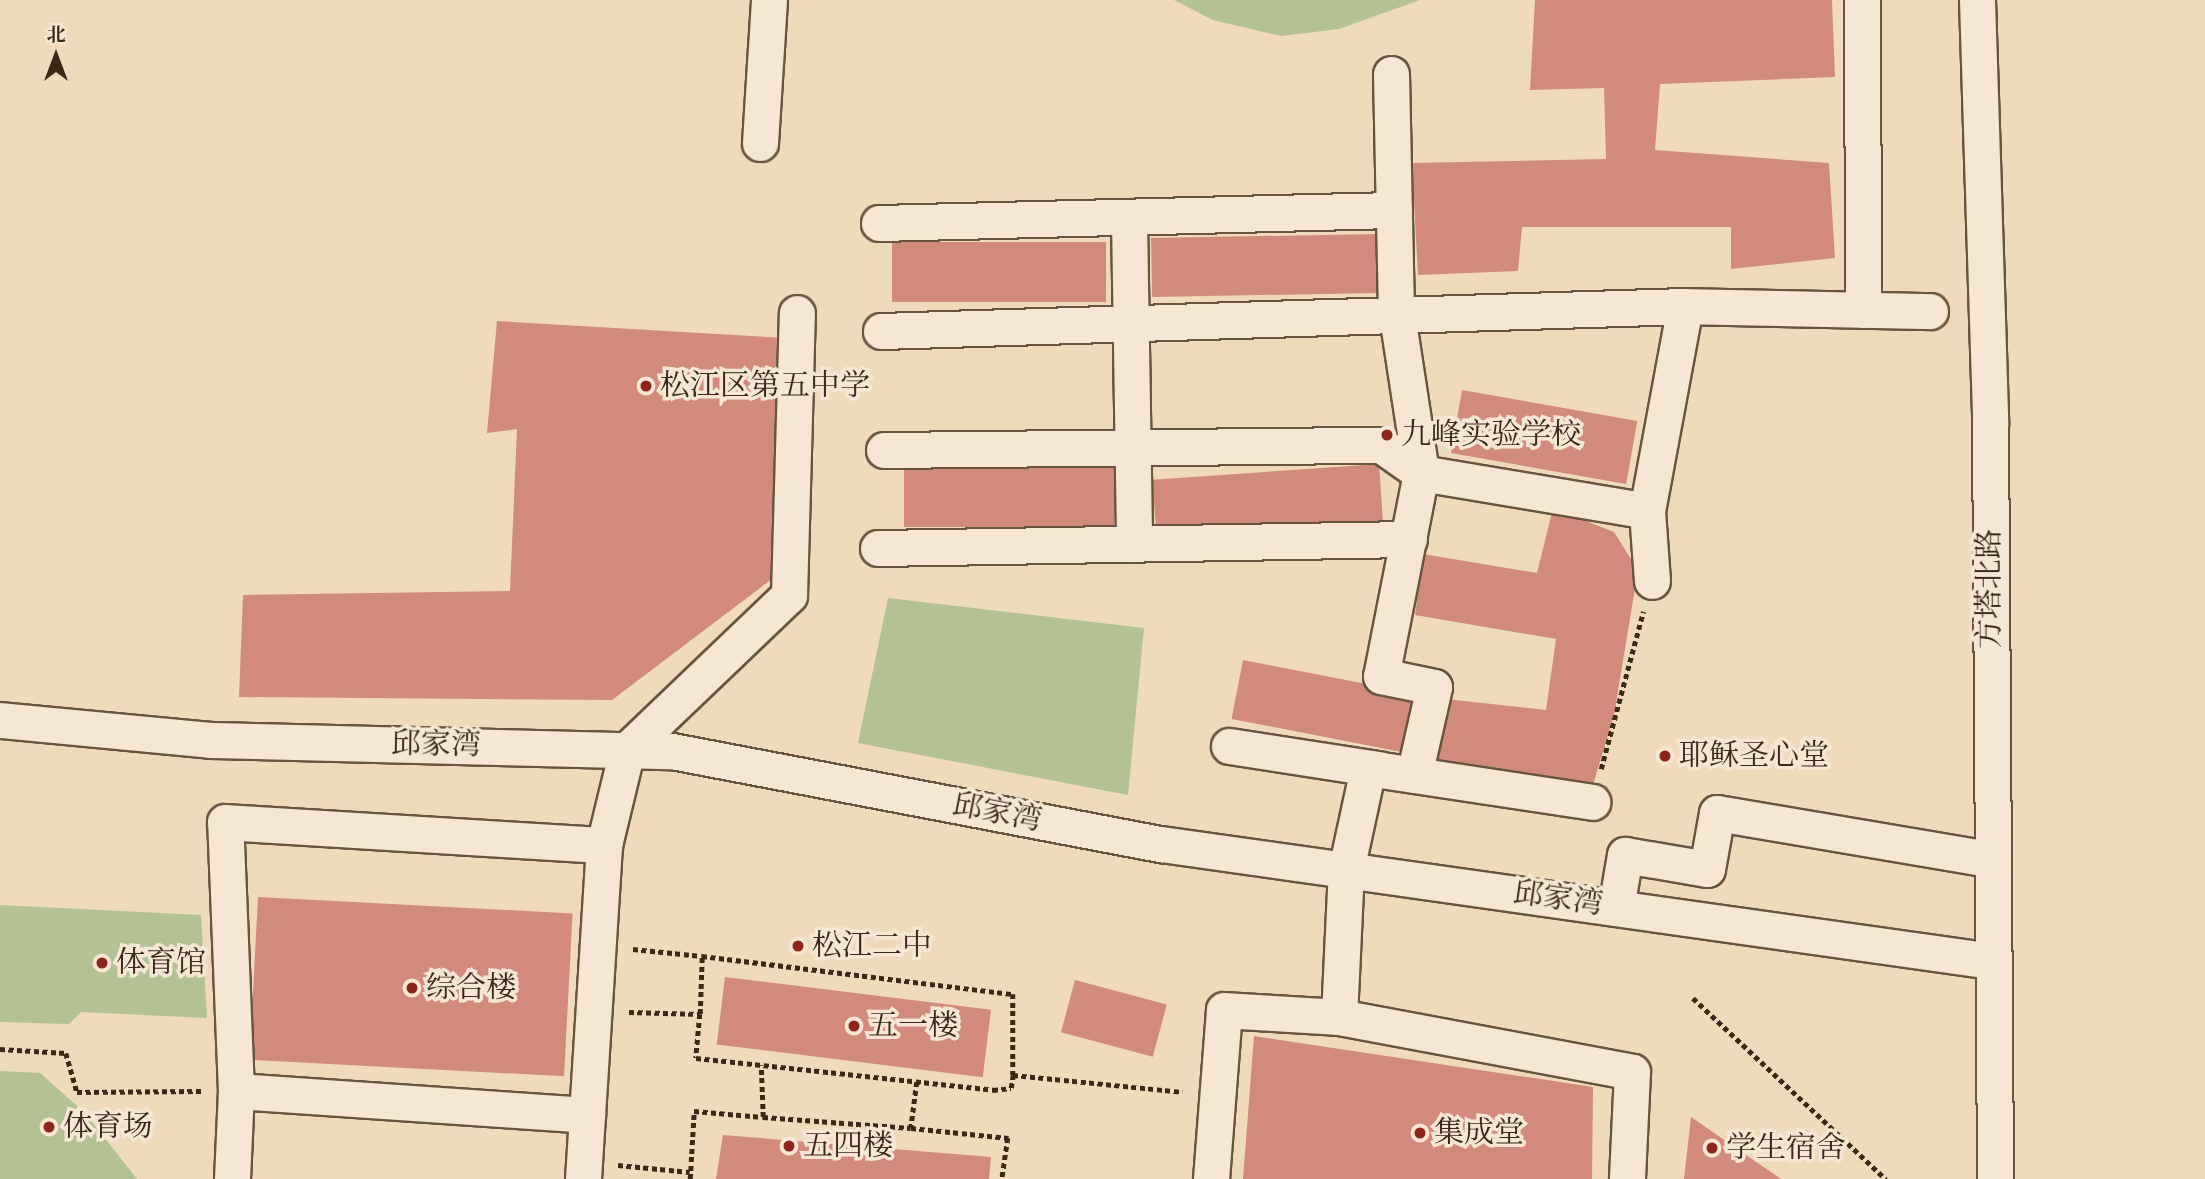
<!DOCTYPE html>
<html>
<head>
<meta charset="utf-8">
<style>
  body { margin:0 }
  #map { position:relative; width:2205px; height:1179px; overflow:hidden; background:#efdabb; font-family:Cardo,"Noto Serif SC",serif }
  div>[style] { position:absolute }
  .green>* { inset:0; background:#b4c194 }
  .building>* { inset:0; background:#d18a7c; transform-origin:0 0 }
  .path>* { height:4.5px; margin-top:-2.25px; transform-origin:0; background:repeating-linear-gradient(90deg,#3a2918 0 5px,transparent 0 8.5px) }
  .roads { filter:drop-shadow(2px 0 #675541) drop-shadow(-2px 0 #675541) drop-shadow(0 2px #675541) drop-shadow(0 -2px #675541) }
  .minor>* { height:35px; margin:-17.5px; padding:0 17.5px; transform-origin:17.5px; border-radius:17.5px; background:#f5e7d3 }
  .dots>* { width:19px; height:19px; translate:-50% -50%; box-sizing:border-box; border:4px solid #f5e7d3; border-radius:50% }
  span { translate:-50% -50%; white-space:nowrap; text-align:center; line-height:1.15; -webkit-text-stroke:7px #f5e7d3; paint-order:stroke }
  .poi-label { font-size:30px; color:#3a2918 }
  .left { translate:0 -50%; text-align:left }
  .street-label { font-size:30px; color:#3a2918 }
  .north { position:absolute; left:21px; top:21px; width:70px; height:70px; -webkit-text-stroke:5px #f5e7d3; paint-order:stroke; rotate:0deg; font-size:19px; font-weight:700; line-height:28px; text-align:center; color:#3a2918 }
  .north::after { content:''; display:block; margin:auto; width:24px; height:32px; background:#3a2918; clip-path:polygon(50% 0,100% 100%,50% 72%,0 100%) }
</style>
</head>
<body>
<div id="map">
  <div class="green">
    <i style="clip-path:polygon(1174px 0,1420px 0,1339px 29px,1281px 36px,1213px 20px)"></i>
    <i style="clip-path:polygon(888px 598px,1144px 628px,1128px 795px,858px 743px)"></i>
    <i style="clip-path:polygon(0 905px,201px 915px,207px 1018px,81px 1012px,69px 1024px,0 1022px)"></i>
    <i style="clip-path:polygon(0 1071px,40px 1073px,85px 1113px,137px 1179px,0 1179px)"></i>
  </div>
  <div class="building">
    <i style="clip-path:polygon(1535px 0,1832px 0,1835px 77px,1660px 84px,1655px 150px,1829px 163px,1835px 258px,1731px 269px,1731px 227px,1522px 227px,1518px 271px,1418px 275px,1412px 163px,1606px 159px,1604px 88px,1530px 90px)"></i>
    <i style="left:1378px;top:234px;width:59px;height:227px;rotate:89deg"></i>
    <i style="left:892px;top:242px;width:214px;height:60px"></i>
    <i style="clip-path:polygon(497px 321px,785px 338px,780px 573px,612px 700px,239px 697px,243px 595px,510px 591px,517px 429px,487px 433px)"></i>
    <i style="left:1462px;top:390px;width:178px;height:64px;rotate:10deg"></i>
    <i style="left:1379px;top:464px;width:57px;height:227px;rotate:86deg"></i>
    <i style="left:1114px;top:467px;width:60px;height:210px;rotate:90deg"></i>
    <i style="clip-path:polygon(1553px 508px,1614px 532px,1638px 570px,1614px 715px,1592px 788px,1438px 766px,1446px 699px,1546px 710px,1556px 639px,1415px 615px,1423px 554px,1537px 573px)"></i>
    <i style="left:1243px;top:660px;width:177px;height:60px;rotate:11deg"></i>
    <i style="left:258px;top:897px;width:315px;height:163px;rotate:3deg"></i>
    <i style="left:725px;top:977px;width:268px;height:68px;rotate:7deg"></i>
    <i style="left:1075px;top:980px;width:95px;height:54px;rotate:15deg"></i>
    <i style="clip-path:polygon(1254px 1036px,1593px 1087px,1592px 1179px,1243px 1179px)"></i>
    <i style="clip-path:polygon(1691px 1117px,1781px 1179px,1684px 1179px)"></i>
    <i style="clip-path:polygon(723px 1135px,991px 1157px,989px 1179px,716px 1179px)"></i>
  </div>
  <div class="path">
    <i style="left:1601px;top:769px;width:163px;rotate:-75deg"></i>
    <i style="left:633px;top:949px;width:69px;rotate:5.8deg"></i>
    <i style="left:1693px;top:998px;width:265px;rotate:43.2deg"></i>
    <i style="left:629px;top:1012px;width:71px;rotate:1.6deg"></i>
    <i style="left:700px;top:1014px;width:44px;rotate:95.2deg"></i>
    <i style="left:696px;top:1058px;width:299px;rotate:6.1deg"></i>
    <i style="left:993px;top:1090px;width:18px;rotate:-6deg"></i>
    <i style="left:1011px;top:1088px;width:13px;rotate:-81deg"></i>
    <i style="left:700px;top:1014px;width:58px;rotate:-88deg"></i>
    <i style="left:702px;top:956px;width:313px;rotate:7deg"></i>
    <i style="left:1013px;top:994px;width:81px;rotate:90deg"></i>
    <i style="left:1013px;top:1075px;width:170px;rotate:5.7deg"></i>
    <i style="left:0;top:1049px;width:66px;rotate:3.5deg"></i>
    <i style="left:66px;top:1053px;width:41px;rotate:74.2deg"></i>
    <i style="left:77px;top:1092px;width:124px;rotate:-0.5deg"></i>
    <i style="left:917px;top:1082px;width:46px;rotate:97.4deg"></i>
    <i style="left:911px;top:1128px;width:98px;rotate:5.9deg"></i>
    <i style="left:1008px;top:1138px;width:41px;rotate:98.3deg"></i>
    <i style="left:763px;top:1117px;width:148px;rotate:4.3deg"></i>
    <i style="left:618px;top:1165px;width:72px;rotate:5.6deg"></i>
    <i style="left:690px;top:1179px;width:68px;rotate:-86.6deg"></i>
    <i style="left:694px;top:1111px;width:69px;rotate:5deg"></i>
    <i style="left:763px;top:1117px;width:52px;rotate:-92.2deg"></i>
  </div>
  <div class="roads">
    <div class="minor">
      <i style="left:1862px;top:0;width:310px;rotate:89.8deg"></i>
      <i style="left:1977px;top:0;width:422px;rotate:88.2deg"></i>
      <i style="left:1990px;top:422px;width:757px;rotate:89.62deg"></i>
      <i style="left:1391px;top:74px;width:235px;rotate:88.8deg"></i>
      <i style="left:1396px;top:309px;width:166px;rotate:81.3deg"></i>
      <i style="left:1421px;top:473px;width:207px;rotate:101.1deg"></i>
      <i style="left:1381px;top:676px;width:54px;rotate:11.7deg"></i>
      <i style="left:1434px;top:687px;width:90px;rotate:102.8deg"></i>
      <i style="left:760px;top:143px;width:143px;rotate:-86.4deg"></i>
      <i style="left:1129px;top:217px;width:327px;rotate:89.1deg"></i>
      <i style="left:879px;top:223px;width:515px;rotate:-1.45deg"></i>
      <i style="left:881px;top:331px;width:804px;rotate:-1.78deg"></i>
      <i style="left:884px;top:450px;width:497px;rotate:-0.6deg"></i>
      <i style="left:1381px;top:445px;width:49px;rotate:35deg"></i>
      <i style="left:1421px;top:473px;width:229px;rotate:9.5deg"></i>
      <i style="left:1647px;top:511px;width:208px;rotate:-79.5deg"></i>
      <i style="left:1685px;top:306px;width:245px;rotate:1.2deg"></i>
      <i style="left:1647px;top:511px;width:70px;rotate:85.9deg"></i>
      <i style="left:878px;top:548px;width:531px;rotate:-0.97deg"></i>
      <i style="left:0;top:720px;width:212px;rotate:5.4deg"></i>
      <i style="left:211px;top:740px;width:461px;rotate:1.4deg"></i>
      <i style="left:672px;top:751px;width:498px;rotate:10.8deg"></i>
      <i style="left:1161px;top:844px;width:838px;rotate:8.02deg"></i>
      <i style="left:1229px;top:746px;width:151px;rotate:8.8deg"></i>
      <i style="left:1616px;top:908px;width:54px;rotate:-80.4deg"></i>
      <i style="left:1625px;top:855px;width:83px;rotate:9.7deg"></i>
      <i style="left:1707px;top:869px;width:57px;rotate:-79.9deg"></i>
      <i style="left:1717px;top:813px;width:277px;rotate:9.6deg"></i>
      <i style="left:1339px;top:1017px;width:298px;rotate:10.6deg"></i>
      <i style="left:1632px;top:1072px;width:107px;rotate:92.7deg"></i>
      <i style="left:236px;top:1091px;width:269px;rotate:-92.3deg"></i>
      <i style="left:225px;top:822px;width:380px;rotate:3.5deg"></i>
      <i style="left:232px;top:1179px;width:88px;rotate:-87.4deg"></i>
      <i style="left:236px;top:1091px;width:352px;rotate:3.9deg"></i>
      <i style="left:583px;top:1179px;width:335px;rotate:-86.4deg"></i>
      <i style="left:604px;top:845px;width:98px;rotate:-76.4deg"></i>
      <i style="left:627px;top:750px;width:224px;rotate:-43.7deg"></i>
      <i style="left:789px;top:595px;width:282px;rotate:-88.4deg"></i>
      <i style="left:1211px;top:1179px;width:169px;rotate:-85.6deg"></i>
      <i style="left:1224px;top:1010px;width:115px;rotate:3.5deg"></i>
      <i style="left:1339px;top:1017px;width:147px;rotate:-87.3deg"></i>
      <i style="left:1346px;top:870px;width:104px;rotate:-77.8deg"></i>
      <i style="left:1368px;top:768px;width:227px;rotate:8.6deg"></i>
    </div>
  </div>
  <div class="dots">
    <i style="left:646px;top:386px;background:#8f2418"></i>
    <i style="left:1387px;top:435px;background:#8f2418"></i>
    <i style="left:1665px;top:756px;background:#8f2418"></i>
    <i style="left:798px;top:946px;background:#8f2418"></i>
    <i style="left:102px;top:963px;background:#8f2418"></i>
    <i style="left:412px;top:988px;background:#8f2418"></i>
    <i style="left:854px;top:1026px;background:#8f2418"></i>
    <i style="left:49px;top:1127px;background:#8f2418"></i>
    <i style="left:1420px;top:1133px;background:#8f2418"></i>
    <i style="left:789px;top:1146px;background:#8f2418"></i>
    <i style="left:1712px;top:1148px;background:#8f2418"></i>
  </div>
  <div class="poi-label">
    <span class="left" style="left:660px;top:386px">松江区第五中学</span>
    <span class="left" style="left:1401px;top:435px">九峰实验学校</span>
    <span class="left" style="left:1679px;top:756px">耶稣圣心堂</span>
    <span class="left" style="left:812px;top:946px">松江二中</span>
    <span class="left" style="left:116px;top:963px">体育馆</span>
    <span class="left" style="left:426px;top:988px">综合楼</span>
    <span class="left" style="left:868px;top:1026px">五一楼</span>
    <span class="left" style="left:63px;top:1127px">体育场</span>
    <span class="left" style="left:1434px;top:1133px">集成堂</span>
    <span class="left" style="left:803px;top:1146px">五四楼</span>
    <span class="left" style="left:1726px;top:1148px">学生宿舍</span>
  </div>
  <div class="street-label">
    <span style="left:1990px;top:589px;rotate:-90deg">方塔北路</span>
    <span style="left:436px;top:745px;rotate:1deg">邱家湾</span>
    <span style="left:997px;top:813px;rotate:11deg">邱家湾</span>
    <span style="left:1558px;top:899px;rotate:8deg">邱家湾</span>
  </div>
  <div class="north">北</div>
</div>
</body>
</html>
